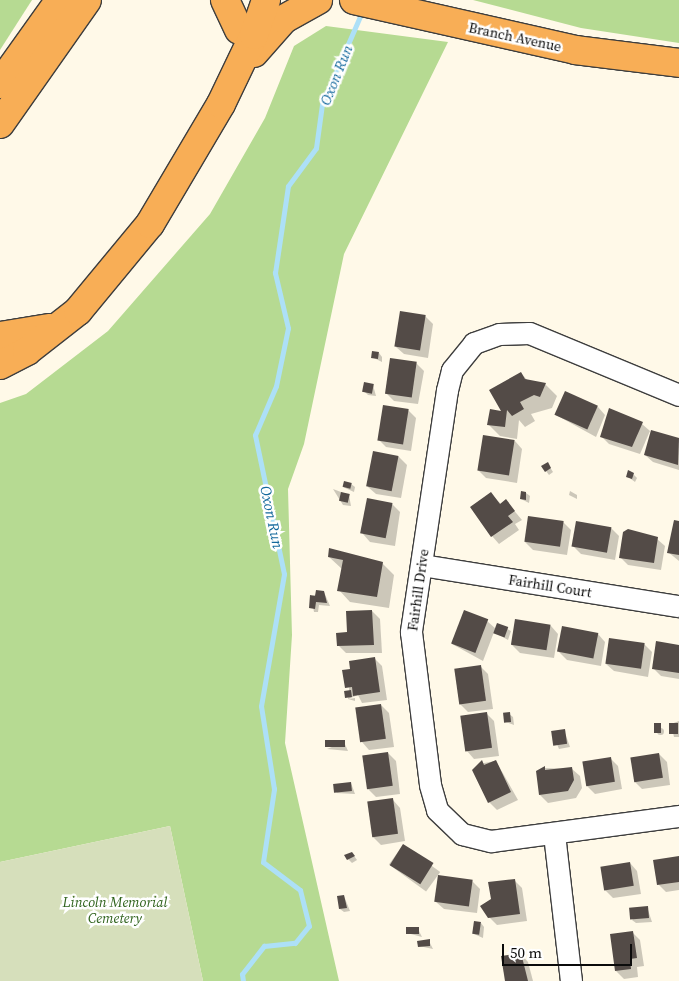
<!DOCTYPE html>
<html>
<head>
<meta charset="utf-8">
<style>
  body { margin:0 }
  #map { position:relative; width:679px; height:981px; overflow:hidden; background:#fff9e8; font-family:"Source Serif 4",serif }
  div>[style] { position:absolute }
  .forest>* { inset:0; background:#b6da92 }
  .cemetery>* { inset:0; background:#d6dfbb }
  .shadow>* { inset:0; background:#0003; transform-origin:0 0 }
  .round { border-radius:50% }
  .stream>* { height:5px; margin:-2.5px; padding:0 2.5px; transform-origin:2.5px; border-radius:2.5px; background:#ade0f7 }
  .building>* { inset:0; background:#534b47; transform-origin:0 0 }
  .roads { filter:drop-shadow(1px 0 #3e3e3e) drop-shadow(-1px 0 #3e3e3e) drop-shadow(0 1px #3e3e3e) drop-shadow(0 -1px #3e3e3e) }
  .minor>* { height:21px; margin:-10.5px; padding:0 10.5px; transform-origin:10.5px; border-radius:10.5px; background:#fff }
  .trunk>* { height:28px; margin:-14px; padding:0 14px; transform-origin:14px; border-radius:14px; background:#f8ae56 }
  span { translate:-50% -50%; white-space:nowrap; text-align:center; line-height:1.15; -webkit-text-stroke:5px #fff; paint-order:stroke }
  .street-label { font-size:14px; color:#0b0b0b }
  .park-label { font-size:14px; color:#2e621b; font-style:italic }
  .water-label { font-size:15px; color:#14699d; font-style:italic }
  .scale { position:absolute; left:502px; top:944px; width:130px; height:22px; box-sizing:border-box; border:2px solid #0b0b0b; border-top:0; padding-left:6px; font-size:15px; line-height:18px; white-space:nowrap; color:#0b0b0b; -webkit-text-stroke:4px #fff; paint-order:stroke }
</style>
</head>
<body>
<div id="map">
  <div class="forest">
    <i style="clip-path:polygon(0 0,32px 0,0 50px)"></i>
    <i style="clip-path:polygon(473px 0,679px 0,679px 43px,581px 28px)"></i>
    <i style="clip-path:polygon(326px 26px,448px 42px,344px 254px,304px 444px,288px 489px,292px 635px,285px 743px,339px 981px,203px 981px,170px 826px,0 862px,0 403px,26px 394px,108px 331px,210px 214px,265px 118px,294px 46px)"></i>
  </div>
  <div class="cemetery">
    <i style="clip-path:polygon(170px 826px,203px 981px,0 981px,0 862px)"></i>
  </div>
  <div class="shadow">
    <i style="clip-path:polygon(425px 316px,433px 324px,428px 358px,404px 354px,396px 347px)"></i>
    <i style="clip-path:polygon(379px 353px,382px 357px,382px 362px,372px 357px)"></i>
    <i style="clip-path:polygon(416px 363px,424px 371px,418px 404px,394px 401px,386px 393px)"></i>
    <i style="clip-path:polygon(521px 373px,528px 381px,545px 384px,557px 396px,552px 408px,531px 414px,535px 421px,525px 427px,519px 420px,517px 439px,500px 436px,489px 425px,503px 412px)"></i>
    <i style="clip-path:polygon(373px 385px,376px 396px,368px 395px,364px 391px)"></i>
    <i style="clip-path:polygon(598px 407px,605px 415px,596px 437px,556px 415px)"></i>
    <i style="clip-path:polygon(408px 410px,416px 418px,411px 451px,386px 447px,378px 439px)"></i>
    <i style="clip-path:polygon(642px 424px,650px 431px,640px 454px,609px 444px,601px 436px)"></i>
    <i style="clip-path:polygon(652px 431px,679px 439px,679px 470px,653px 462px,645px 455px)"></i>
    <i style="clip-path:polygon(515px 441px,522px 449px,517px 483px,486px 478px,478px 470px)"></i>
    <i style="clip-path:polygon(374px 453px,399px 457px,407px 465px,401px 498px,376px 494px,368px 487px)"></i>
    <i style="clip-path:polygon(548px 464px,553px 472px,549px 475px,546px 471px)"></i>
    <i style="clip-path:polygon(633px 474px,637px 478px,635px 482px,627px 476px)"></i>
    <i style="clip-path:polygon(351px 484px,355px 487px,354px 492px,343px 487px)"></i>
    <i style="clip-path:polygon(333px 489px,349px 495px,351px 506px,343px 505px)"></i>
    <i style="clip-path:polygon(570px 491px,577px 495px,577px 499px,569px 495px)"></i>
    <i style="clip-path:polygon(526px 493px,530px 496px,529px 503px,521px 499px)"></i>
    <i style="clip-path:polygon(491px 494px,501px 504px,506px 501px,522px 520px,515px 524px,519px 530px,499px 544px,492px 536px)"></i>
    <i style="clip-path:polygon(392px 504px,400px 512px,395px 546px,370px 542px,363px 534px)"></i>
    <i style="clip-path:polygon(563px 522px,571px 530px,567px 555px,533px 550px,525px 542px)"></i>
    <i style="clip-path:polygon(679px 522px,679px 561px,668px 552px)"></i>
    <i style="clip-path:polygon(611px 528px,619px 536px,615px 560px,581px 554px,573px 546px)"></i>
    <i style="clip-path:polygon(657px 539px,665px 546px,661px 570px,628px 565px,620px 557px)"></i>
    <i style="clip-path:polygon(329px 557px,382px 563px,394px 575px,389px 608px,350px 602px,339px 590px,342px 569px)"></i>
    <i style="clip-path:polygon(324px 592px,330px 606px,319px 605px,318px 612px,314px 612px,311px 596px)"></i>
    <i style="clip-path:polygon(372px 611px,380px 619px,382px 653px,346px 653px,338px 645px)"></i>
    <i style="clip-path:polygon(487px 621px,496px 629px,498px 624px,511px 631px,508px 640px,494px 632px,483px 661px,452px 644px)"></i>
    <i style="clip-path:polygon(551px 626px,558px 634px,554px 658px,520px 653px,512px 645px)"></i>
    <i style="clip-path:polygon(598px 634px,605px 642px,601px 666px,567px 660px,559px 652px)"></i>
    <i style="clip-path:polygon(644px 644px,652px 652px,648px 677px,614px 671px,606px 664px)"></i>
    <i style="clip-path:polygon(679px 647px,679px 679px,661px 676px,653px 668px)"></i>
    <i style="clip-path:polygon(374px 658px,382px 666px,387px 700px,362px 703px,358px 695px,348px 699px,351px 670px)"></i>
    <i style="clip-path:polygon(480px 666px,488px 674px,493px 709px,468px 712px,460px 704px)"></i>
    <i style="clip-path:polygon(355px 698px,355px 701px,348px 699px)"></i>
    <i style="clip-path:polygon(381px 705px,389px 713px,394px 747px,369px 750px,362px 742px)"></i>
    <i style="clip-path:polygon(486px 713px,494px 721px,499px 756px,474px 759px,467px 751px)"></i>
    <i style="clip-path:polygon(509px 714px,513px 717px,514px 725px,506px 722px)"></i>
    <i style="clip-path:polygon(679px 721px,679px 737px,674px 737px,671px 724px)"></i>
    <i class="round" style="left:656.5px;top:727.5px;width:7px;height:7px"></i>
    <i style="clip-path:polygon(564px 730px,570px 747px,559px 749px,552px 732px)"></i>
    <i style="clip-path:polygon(344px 742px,348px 751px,327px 749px)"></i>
    <i style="clip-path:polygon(388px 753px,396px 761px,400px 794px,376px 797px,368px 789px)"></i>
    <i style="clip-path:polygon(659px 754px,667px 762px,670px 785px,642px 789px,634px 781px)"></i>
    <i style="clip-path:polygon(610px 758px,618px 766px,622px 789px,595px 794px,587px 786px,584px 763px)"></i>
    <i style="clip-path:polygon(496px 761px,518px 800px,497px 810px,489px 802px,478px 764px)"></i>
    <i style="clip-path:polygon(544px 768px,572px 769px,580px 776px,582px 788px,576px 798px,548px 803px,540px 795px,537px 772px)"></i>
    <i style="clip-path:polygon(351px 783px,355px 794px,336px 793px)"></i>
    <i style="clip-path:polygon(393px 800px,400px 808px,405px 841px,381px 845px,373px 837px)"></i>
    <i style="left:403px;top:845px;width:46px;height:24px;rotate:36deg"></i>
    <i style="clip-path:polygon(352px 853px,357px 860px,352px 863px,348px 859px)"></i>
    <i style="clip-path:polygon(679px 857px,679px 890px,666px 892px,658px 884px)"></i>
    <i style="clip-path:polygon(630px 863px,637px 871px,641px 894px,613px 898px,605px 890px)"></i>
    <i style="clip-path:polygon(514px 880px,522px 888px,527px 921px,497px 925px,489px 917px,492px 900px)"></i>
    <i style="clip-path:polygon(472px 881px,480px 889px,477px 913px,444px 909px,436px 902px)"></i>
    <i style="clip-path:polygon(344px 896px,350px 911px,344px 912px,340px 909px)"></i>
    <i style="clip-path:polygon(647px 907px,652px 922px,636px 923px,632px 920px)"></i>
    <i style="clip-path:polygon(481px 923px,484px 927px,483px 938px,474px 934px)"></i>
    <i style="clip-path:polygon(418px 929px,422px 937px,407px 933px)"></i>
    <i style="clip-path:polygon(633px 933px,640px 940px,644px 966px,637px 967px,638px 977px,624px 979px,616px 971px)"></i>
    <i style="clip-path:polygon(429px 941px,433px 949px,419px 946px)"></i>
    <i style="clip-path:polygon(521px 954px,528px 962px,533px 981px,506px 981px)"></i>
  </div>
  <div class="stream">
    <i style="left:243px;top:981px;width:7px;rotate:-98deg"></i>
    <i style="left:242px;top:974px;width:36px;rotate:-52deg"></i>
    <i style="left:264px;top:946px;width:31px;rotate:-6deg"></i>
    <i style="left:295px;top:943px;width:22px;rotate:-51deg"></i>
    <i style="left:309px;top:926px;width:37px;rotate:-104deg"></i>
    <i style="left:300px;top:890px;width:46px;rotate:-142.9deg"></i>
    <i style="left:263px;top:862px;width:74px;rotate:-81.4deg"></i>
    <i style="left:274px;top:789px;width:84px;rotate:-98.9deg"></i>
    <i style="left:261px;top:706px;width:134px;rotate:-80.1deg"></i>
    <i style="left:284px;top:574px;width:142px;rotate:-101.8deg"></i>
    <i style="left:255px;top:435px;width:53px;rotate:-66.8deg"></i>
    <i style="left:276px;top:386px;width:59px;rotate:-78.3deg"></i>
    <i style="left:288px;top:328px;width:57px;rotate:-103.3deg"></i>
    <i style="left:275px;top:273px;width:88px;rotate:-81.5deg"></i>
    <i style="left:288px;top:186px;width:47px;rotate:-53.6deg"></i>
    <i style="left:316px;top:148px;width:44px;rotate:-82.2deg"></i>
    <i style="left:322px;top:104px;width:96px;rotate:-66.6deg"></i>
  </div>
  <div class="building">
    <i style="left:400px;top:311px;width:26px;height:36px;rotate:9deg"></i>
    <i style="left:372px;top:351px;width:7px;height:7px;rotate:8deg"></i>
    <i style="left:390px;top:358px;width:27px;height:36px;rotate:8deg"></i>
    <i style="clip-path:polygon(521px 372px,525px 379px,546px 383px,540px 397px,534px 395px,520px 402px,524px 409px,512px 416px,507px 410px,505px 427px,487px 425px,490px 409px,501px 411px,489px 390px)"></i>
    <i style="left:364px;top:382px;width:10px;height:10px;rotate:11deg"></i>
    <i style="left:565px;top:391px;width:36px;height:26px;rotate:24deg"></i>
    <i style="left:383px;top:405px;width:26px;height:36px;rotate:9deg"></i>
    <i style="clip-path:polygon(609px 408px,643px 422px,632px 447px,600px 437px)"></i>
    <i style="clip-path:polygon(651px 430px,679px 438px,678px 465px,644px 455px)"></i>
    <i style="left:483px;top:435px;width:32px;height:36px;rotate:9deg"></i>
    <i style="left:373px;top:451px;width:26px;height:36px;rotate:11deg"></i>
    <i style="clip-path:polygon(548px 462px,551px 468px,545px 472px,541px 466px)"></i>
    <i style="clip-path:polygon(628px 470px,634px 473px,632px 479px,626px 477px)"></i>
    <i style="left:344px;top:481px;width:8px;height:6px;rotate:14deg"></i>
    <i style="clip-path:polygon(521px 491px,526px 492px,526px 500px,520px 499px)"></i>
    <i style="left:341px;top:492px;width:9px;height:9px;rotate:13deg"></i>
    <i style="clip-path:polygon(491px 492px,500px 504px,506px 499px,515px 511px,508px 516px,513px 522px,491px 537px,470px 507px)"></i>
    <i style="left:367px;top:498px;width:26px;height:36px;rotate:11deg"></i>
    <i style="left:528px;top:516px;width:36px;height:26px;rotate:8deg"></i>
    <i style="clip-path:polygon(674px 520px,679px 521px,679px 555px,667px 553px)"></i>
    <i style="left:576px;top:521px;width:36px;height:26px;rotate:10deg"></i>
    <i style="clip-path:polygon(628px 529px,658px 537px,654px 563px,619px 558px,623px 532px)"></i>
    <i style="clip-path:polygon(329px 548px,383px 562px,377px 597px,337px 591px,343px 560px,328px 557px)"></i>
    <i style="clip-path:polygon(316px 590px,324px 591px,327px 603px,316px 602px,315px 609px,309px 608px,310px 595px,315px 596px)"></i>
    <i style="clip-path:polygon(372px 610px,374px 645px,337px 646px,336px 633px,347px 632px,346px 611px)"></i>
    <i style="left:464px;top:610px;width:26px;height:36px;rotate:21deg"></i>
    <i style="left:515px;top:619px;width:36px;height:26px;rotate:9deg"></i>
    <i style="left:497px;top:623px;width:12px;height:11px;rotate:20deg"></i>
    <i style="left:562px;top:626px;width:37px;height:26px;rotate:11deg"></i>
    <i style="left:609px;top:638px;width:36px;height:26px;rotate:8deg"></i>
    <i style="clip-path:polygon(656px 641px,679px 645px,679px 673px,652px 669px)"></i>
    <i style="clip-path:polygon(375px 657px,380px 692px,353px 696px,352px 687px,345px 688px,342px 670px,350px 669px,349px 661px)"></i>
    <i style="left:481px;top:665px;width:36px;height:27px;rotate:82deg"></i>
    <i style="left:351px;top:690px;width:7px;height:7px;rotate:82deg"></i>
    <i style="left:381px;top:704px;width:35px;height:26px;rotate:82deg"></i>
    <i style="left:487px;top:712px;width:36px;height:27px;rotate:82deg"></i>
    <i style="left:510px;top:712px;width:10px;height:7px;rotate:84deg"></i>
    <i style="left:661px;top:723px;width:10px;height:7px;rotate:90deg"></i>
    <i style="left:669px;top:723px;width:9px;height:11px"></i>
    <i style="left:565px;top:729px;width:15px;height:14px;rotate:82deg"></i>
    <i style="left:345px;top:740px;width:7px;height:20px;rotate:90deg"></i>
    <i style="left:388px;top:752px;width:34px;height:26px;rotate:82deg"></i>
    <i style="left:659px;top:753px;width:25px;height:29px;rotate:81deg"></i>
    <i style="left:611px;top:757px;width:25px;height:29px;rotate:81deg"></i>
    <i style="clip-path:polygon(482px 760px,484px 765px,496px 760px,511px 792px,488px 803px,472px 770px)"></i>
    <i style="clip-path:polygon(545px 766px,545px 770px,572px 767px,574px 780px,568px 791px,539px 795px,536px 771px)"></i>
    <i style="left:351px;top:782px;width:9px;height:18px;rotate:84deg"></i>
    <i style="left:393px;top:798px;width:36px;height:26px;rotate:82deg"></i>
    <i style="left:403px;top:844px;width:36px;height:25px;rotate:32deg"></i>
    <i style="clip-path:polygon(352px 852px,355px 856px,347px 860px,344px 855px)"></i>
    <i style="clip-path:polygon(679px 856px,679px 882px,657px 885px,653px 860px)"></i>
    <i style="left:630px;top:862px;width:24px;height:30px;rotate:81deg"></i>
    <i style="left:438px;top:875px;width:35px;height:27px;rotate:8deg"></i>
    <i style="clip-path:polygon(515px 879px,520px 914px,488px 918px,480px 906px,491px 899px,488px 882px)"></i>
    <i style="clip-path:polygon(344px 895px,347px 908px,339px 909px,337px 896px)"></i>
    <i style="left:648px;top:906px;width:12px;height:19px;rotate:85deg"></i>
    <i style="left:474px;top:921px;width:7px;height:13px;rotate:8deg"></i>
    <i style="left:406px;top:927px;width:13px;height:7px"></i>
    <i style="clip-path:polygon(633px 931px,637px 958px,630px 959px,631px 969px,615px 971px,610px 934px)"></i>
    <i style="clip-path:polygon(430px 939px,430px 946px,418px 947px,417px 941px)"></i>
    <i style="clip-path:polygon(521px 953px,528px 981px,505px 981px,501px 956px)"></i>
  </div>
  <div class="roads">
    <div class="minor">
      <i style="left:679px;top:395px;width:162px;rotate:-157.5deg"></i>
      <i style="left:529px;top:333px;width:30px;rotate:178deg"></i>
      <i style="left:499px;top:334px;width:27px;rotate:160deg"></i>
      <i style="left:474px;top:343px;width:35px;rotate:129deg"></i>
      <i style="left:452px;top:370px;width:21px;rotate:104deg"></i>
      <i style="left:447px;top:390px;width:245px;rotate:98.5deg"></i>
      <i style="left:411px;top:632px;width:154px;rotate:82.9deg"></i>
      <i style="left:430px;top:785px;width:26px;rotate:74deg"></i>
      <i style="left:437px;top:810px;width:35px;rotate:44deg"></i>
      <i style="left:462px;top:834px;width:30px;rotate:14deg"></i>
      <i style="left:491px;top:841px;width:190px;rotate:-7.6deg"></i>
      <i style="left:422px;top:565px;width:260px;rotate:9.1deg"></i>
      <i style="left:554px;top:834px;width:148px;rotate:83.4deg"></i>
    </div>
    <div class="trunk">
      <i style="left:225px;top:0;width:33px;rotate:65deg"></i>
      <i style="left:354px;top:0;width:227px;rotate:12.7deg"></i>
      <i style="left:575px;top:50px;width:105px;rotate:7.1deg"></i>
      <i style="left:254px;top:53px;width:45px;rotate:-48.6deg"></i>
      <i style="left:284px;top:19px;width:39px;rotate:-29deg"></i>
      <i style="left:0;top:84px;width:103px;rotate:-54.5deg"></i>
      <i style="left:0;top:124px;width:151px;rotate:-54.9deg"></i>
      <i style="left:0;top:336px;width:51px;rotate:-9.1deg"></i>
      <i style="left:0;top:365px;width:30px;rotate:-27deg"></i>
      <i style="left:27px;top:351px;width:65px;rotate:-38.1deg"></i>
      <i style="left:78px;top:311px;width:113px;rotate:-50.4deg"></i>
      <i style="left:150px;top:224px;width:139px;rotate:-59.4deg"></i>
      <i style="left:221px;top:104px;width:76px;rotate:-64.4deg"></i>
      <i style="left:254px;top:35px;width:37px;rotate:-71deg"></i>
    </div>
  </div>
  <div class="street-label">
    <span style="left:515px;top:37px;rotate:12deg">Branch Avenue</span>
    <span style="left:550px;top:586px;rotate:9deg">Fairhill Court</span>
    <span style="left:418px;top:590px;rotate:-82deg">Fairhill Drive</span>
  </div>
  <div class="park-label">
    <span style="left:115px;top:910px">Lincoln Memorial<br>Cemetery</span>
  </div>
  <div class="water-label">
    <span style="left:336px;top:75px;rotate:-68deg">Oxon Run</span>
    <span style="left:272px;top:517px;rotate:78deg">Oxon Run</span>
  </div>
  <div class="scale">50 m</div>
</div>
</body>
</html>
